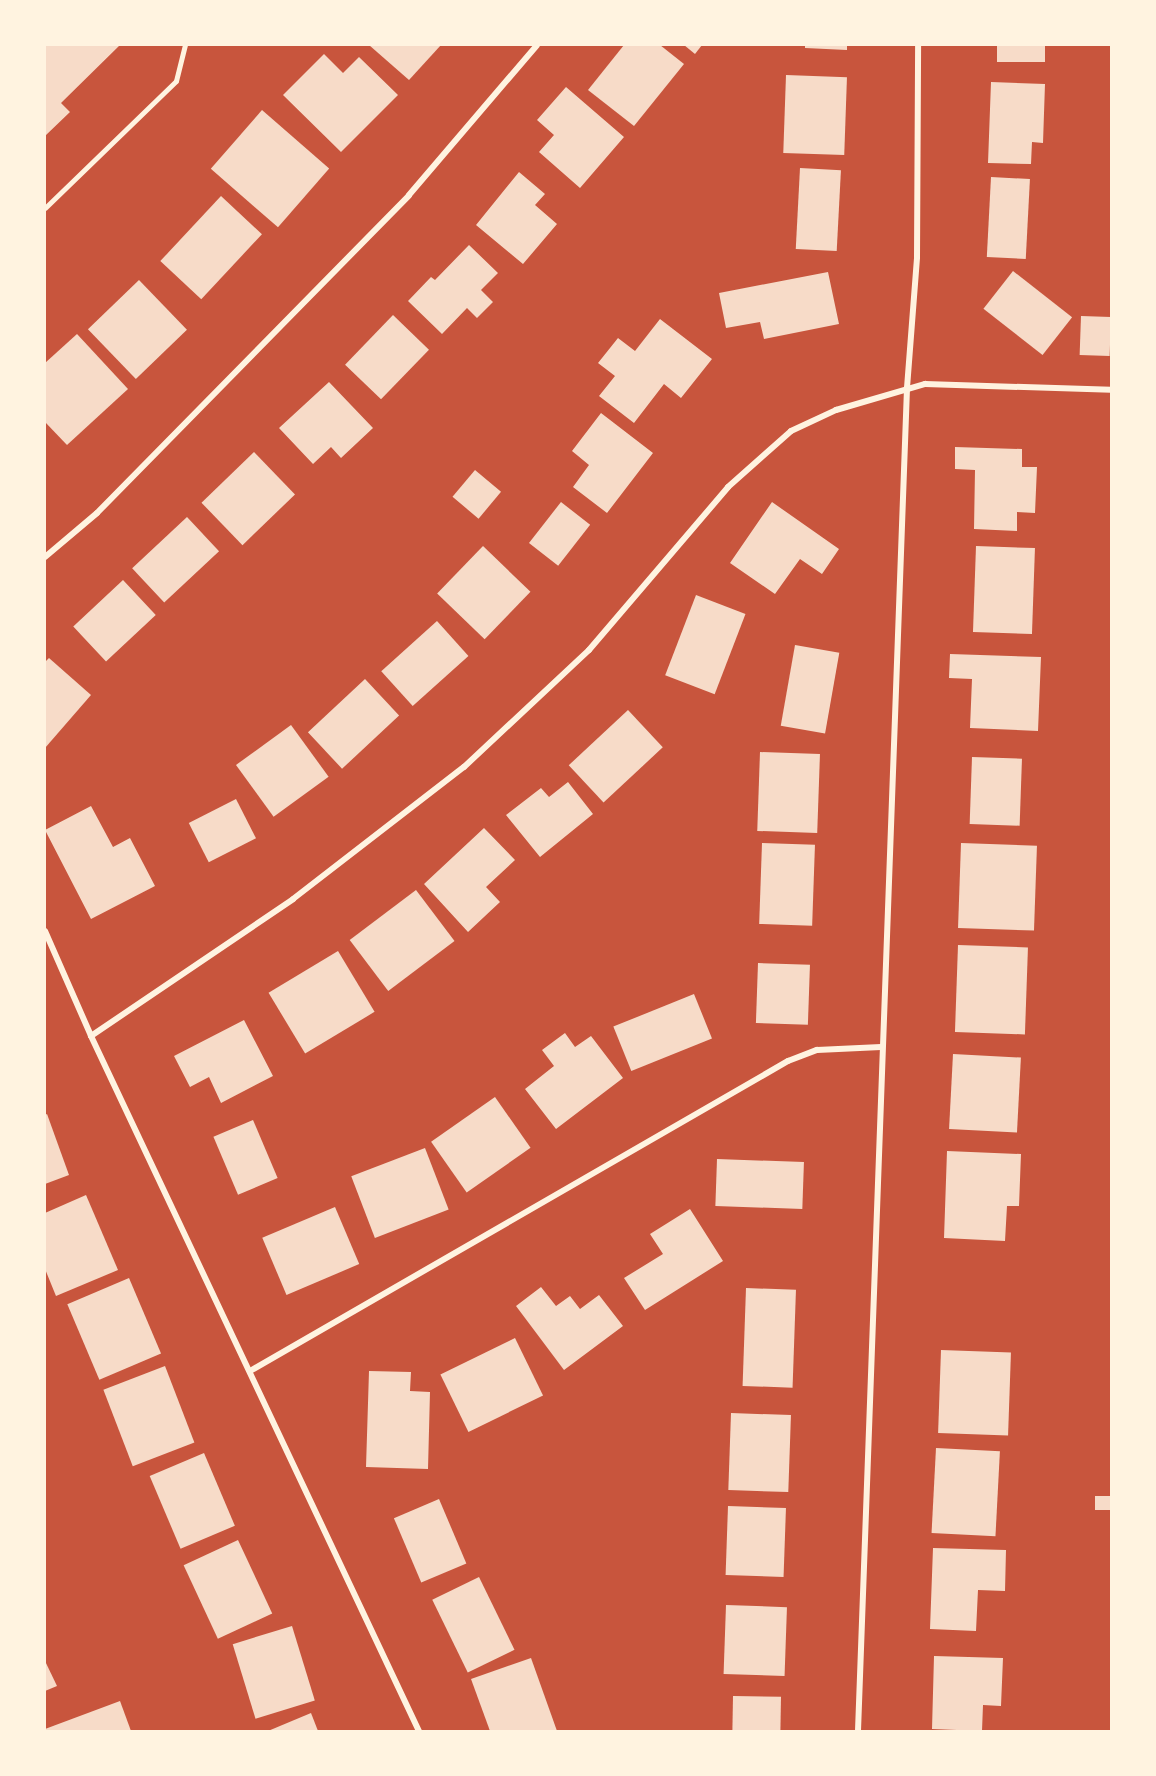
<!DOCTYPE html>
<html>
<head>
<meta charset="utf-8">
<style>
  body { margin:0 }
  #map { position:relative; width:1156px; height:1776px; overflow:hidden; background:#c8553d; font-family:"Fira Sans",sans-serif }
  div>[style] { position:absolute }
  .building>* { inset:0; background:#f7dbc8; transform-origin:0 0 }
  .service>* { height:4.5px; margin:-2.25px; padding:0 2.25px; transform-origin:2.25px; border-radius:2.25px; background:#fff3e0 }
  .minor>* { height:6px; margin:-3px; padding:0 3px; transform-origin:3px; border-radius:3px; background:#fff3e0 }
  span { translate:-50% -50%; white-space:nowrap; text-align:center; line-height:1.15; -webkit-text-stroke:4.5px #fff3e0; paint-order:stroke }
  .frame { position:absolute; inset:0; border:46px solid #fff3e0; pointer-events:none }
</style>
</head>
<body>
<div id="map">
  <div class="building">
    <i style="clip-path:polygon(45px 45px,120px 45px,61px 103px,70px 112px,45px 136px)"></i>
    <i style="clip-path:polygon(369px 45px,441px 45px,409px 80px)"></i>
    <i style="clip-path:polygon(624px 45px,660px 45px,684px 64px,634px 126px,588px 90px)"></i>
    <i style="clip-path:polygon(684px 45px,702px 45px,695px 54px)"></i>
    <i style="clip-path:polygon(805px 45px,847px 45px,847px 50px,805px 48px)"></i>
    <i style="left:997px;top:45px;width:48px;height:17px"></i>
    <i style="clip-path:polygon(324px 54px,343px 73px,359px 57px,398px 95px,341px 152px,283px 95px)"></i>
    <i style="left:786px;top:75px;width:61px;height:78px;rotate:2deg"></i>
    <i style="clip-path:polygon(991px 82px,1045px 84px,1043px 143px,1032px 142px,1031px 164px,988px 163px)"></i>
    <i style="clip-path:polygon(566px 87px,624px 137px,580px 188px,539px 152px,554px 135px,537px 120px)"></i>
    <i style="left:262px;top:110px;width:89px;height:78px;rotate:41deg"></i>
    <i style="left:800px;top:168px;width:41px;height:81px;rotate:3deg"></i>
    <i style="clip-path:polygon(519px 172px,545px 194px,535px 205px,557px 224px,523px 264px,476px 225px)"></i>
    <i style="left:991px;top:177px;width:39px;height:80px;rotate:3deg"></i>
    <i style="left:221px;top:196px;width:56px;height:89px;rotate:43deg"></i>
    <i style="clip-path:polygon(469px 245px,498px 273px,481px 290px,493px 302px,477px 318px,467px 308px,442px 334px,408px 301px,431px 277px,435px 280px)"></i>
    <i style="left:1013px;top:271px;width:75px;height:48px;rotate:38deg"></i>
    <i style="clip-path:polygon(828px 272px,839px 324px,764px 339px,760px 322px,726px 328px,719px 293px)"></i>
    <i style="left:139px;top:280px;width:69px;height:71px;rotate:46deg"></i>
    <i style="left:393px;top:315px;width:50px;height:69px;rotate:44deg"></i>
    <i style="left:1081px;top:316px;width:30px;height:39px;rotate:2deg"></i>
    <i style="clip-path:polygon(660px 319px,712px 359px,681px 398px,664px 384px,634px 423px,599px 396px,615px 376px,598px 363px,618px 338px,635px 351px)"></i>
    <i style="clip-path:polygon(77px 334px,128px 389px,67px 445px,45px 422px,45px 363px)"></i>
    <i style="clip-path:polygon(329px 382px,373px 428px,341px 458px,331px 447px,313px 464px,279px 428px)"></i>
    <i style="clip-path:polygon(601px 413px,653px 453px,607px 513px,573px 487px,589px 465px,572px 451px)"></i>
    <i style="clip-path:polygon(955px 447px,1022px 449px,1022px 467px,1037px 467px,1035px 513px,1017px 512px,1017px 531px,974px 529px,975px 470px,955px 469px)"></i>
    <i style="left:254px;top:452px;width:59px;height:73px;rotate:46deg"></i>
    <i style="left:475px;top:470px;width:34px;height:35px;rotate:40deg"></i>
    <i style="left:561px;top:502px;width:37px;height:52px;rotate:38deg"></i>
    <i style="clip-path:polygon(772px 502px,839px 549px,822px 574px,800px 559px,775px 594px,730px 563px)"></i>
    <i style="left:187px;top:517px;width:47px;height:75px;rotate:47deg"></i>
    <i style="left:483px;top:546px;width:66px;height:66px;rotate:44deg"></i>
    <i style="left:976px;top:546px;width:59px;height:86px;rotate:2deg"></i>
    <i style="left:123px;top:580px;width:48px;height:68px;rotate:47deg"></i>
    <i style="left:696px;top:595px;width:53px;height:86px;rotate:21deg"></i>
    <i style="left:437px;top:621px;width:47px;height:75px;rotate:48deg"></i>
    <i style="left:795px;top:645px;width:45px;height:82px;rotate:10deg"></i>
    <i style="clip-path:polygon(950px 654px,1041px 657px,1038px 731px,970px 728px,972px 679px,949px 678px)"></i>
    <i style="clip-path:polygon(49px 658px,91px 695px,45px 748px,45px 662px)"></i>
    <i style="left:365px;top:679px;width:50px;height:78px;rotate:47deg"></i>
    <i style="left:628px;top:710px;width:51px;height:81px;rotate:47deg"></i>
    <i style="left:291px;top:725px;width:64px;height:68px;rotate:54deg"></i>
    <i style="left:760px;top:752px;width:60px;height:79px;rotate:2deg"></i>
    <i style="left:972px;top:757px;width:50px;height:67px;rotate:2deg"></i>
    <i style="clip-path:polygon(568px 782px,593px 814px,540px 857px,506px 815px,541px 788px,549px 797px)"></i>
    <i style="left:236px;top:799px;width:44px;height:53px;rotate:63deg"></i>
    <i style="clip-path:polygon(91px 806px,113px 847px,130px 838px,155px 886px,91px 919px,45px 830px)"></i>
    <i style="clip-path:polygon(484px 828px,515px 860px,486px 887px,500px 902px,468px 932px,424px 884px)"></i>
    <i style="left:762px;top:843px;width:53px;height:81px;rotate:2deg"></i>
    <i style="left:961px;top:843px;width:76px;height:85px;rotate:2deg"></i>
    <i style="left:416px;top:890px;width:64px;height:83px;rotate:53deg"></i>
    <i style="left:958px;top:945px;width:70px;height:87px;rotate:2deg"></i>
    <i style="left:338px;top:951px;width:71px;height:81px;rotate:59deg"></i>
    <i style="left:758px;top:963px;width:52px;height:60px;rotate:2deg"></i>
    <i style="left:694px;top:994px;width:48px;height:87px;rotate:68deg"></i>
    <i style="clip-path:polygon(244px 1020px,273px 1076px,221px 1103px,209px 1077px,190px 1087px,174px 1056px)"></i>
    <i style="clip-path:polygon(565px 1033px,575px 1047px,591px 1036px,623px 1078px,556px 1129px,525px 1089px,554px 1066px,542px 1050px)"></i>
    <i style="left:953px;top:1054px;width:68px;height:75px;rotate:3deg"></i>
    <i style="left:495px;top:1097px;width:62px;height:78px;rotate:55deg"></i>
    <i style="clip-path:polygon(47px 1114px,69px 1175px,45px 1184px,45px 1115px)"></i>
    <i style="left:253px;top:1120px;width:63px;height:43px;rotate:67deg"></i>
    <i style="left:425px;top:1148px;width:66px;height:79px;rotate:69deg"></i>
    <i style="clip-path:polygon(947px 1151px,1021px 1154px,1019px 1206px,1007px 1206px,1005px 1241px,944px 1238px)"></i>
    <i style="left:717px;top:1159px;width:87px;height:47px;rotate:2deg"></i>
    <i style="clip-path:polygon(86px 1195px,118px 1270px,56px 1296px,45px 1269px,45px 1213px)"></i>
    <i style="left:335px;top:1207px;width:62px;height:79px;rotate:67deg"></i>
    <i style="clip-path:polygon(690px 1209px,723px 1261px,645px 1310px,624px 1278px,663px 1254px,650px 1234px)"></i>
    <i style="left:129px;top:1278px;width:82px;height:67px;rotate:67deg"></i>
    <i style="clip-path:polygon(541px 1287px,556px 1306px,570px 1296px,580px 1309px,599px 1295px,623px 1326px,564px 1370px,516px 1306px)"></i>
    <i style="left:746px;top:1288px;width:50px;height:98px;rotate:2deg"></i>
    <i style="left:515px;top:1338px;width:64px;height:83px;rotate:64deg"></i>
    <i style="left:941px;top:1350px;width:70px;height:83px;rotate:2deg"></i>
    <i style="left:165px;top:1366px;width:82px;height:66px;rotate:69deg"></i>
    <i style="clip-path:polygon(369px 1371px,411px 1372px,410px 1391px,430px 1392px,428px 1469px,366px 1467px)"></i>
    <i style="left:731px;top:1413px;width:60px;height:77px;rotate:2deg"></i>
    <i style="left:936px;top:1448px;width:64px;height:85px;rotate:3deg"></i>
    <i style="left:204px;top:1453px;width:79px;height:59px;rotate:67deg"></i>
    <i style="left:1095px;top:1496px;width:16px;height:14px"></i>
    <i style="left:439px;top:1499px;width:70px;height:49px;rotate:67deg"></i>
    <i style="left:728px;top:1506px;width:58px;height:69px;rotate:2deg"></i>
    <i style="left:238px;top:1540px;width:81px;height:60px;rotate:65deg"></i>
    <i style="clip-path:polygon(933px 1548px,1006px 1550px,1005px 1591px,978px 1590px,976px 1631px,930px 1629px)"></i>
    <i style="left:479px;top:1577px;width:81px;height:52px;rotate:64deg"></i>
    <i style="left:726px;top:1605px;width:61px;height:69px;rotate:2deg"></i>
    <i style="left:292px;top:1626px;width:78px;height:62px;rotate:73deg"></i>
    <i style="clip-path:polygon(934px 1656px,1003px 1658px,1001px 1706px,983px 1705px,982px 1731px,932px 1729px)"></i>
    <i style="clip-path:polygon(531px 1658px,557px 1731px,490px 1731px,471px 1679px)"></i>
    <i style="clip-path:polygon(45px 1661px,57px 1686px,45px 1691px)"></i>
    <i style="left:733px;top:1696px;width:48px;height:35px;rotate:1deg"></i>
    <i style="clip-path:polygon(120px 1701px,131px 1731px,45px 1731px,45px 1729px)"></i>
    <i style="clip-path:polygon(311px 1713px,318px 1731px,268px 1731px)"></i>
  </div>
  <div class="service">
    <i style="left:45px;top:208px;width:182px;rotate:-44.1deg"></i>
    <i style="left:176px;top:81px;width:37px;rotate:-76deg"></i>
  </div>
  <div class="minor">
    <i style="left:45px;top:557px;width:68px;rotate:-40.2deg"></i>
    <i style="left:97px;top:513px;width:445px;rotate:-45.5deg"></i>
    <i style="left:409px;top:195px;width:197px;rotate:-49.5deg"></i>
    <i style="left:45px;top:931px;width:115px;rotate:66.3deg"></i>
    <i style="left:91px;top:1036px;width:769px;rotate:64.74deg"></i>
    <i style="left:91px;top:1036px;width:244px;rotate:-34.1deg"></i>
    <i style="left:293px;top:899px;width:216px;rotate:-37.7deg"></i>
    <i style="left:464px;top:767px;width:171px;rotate:-43.1deg"></i>
    <i style="left:589px;top:650px;width:214px;rotate:-49.5deg"></i>
    <i style="left:728px;top:487px;width:84px;rotate:-41.6deg"></i>
    <i style="left:791px;top:431px;width:50px;rotate:-25deg"></i>
    <i style="left:836px;top:410px;width:93px;rotate:-16.3deg"></i>
    <i style="left:925px;top:384px;width:186px;rotate:1.8deg"></i>
    <i style="left:250px;top:1371px;width:621px;rotate:-29.95deg"></i>
    <i style="left:788px;top:1061px;width:31px;rotate:-21deg"></i>
    <i style="left:817px;top:1050px;width:64px;rotate:-2.7deg"></i>
    <i style="left:858px;top:1731px;width:1344px;rotate:-87.91deg"></i>
    <i style="left:907px;top:388px;width:131px;rotate:-85.6deg"></i>
    <i style="left:917px;top:257px;width:212px;rotate:-89.7deg"></i>
  </div>
  <div class="frame"></div>
</div>
</body>
</html>
